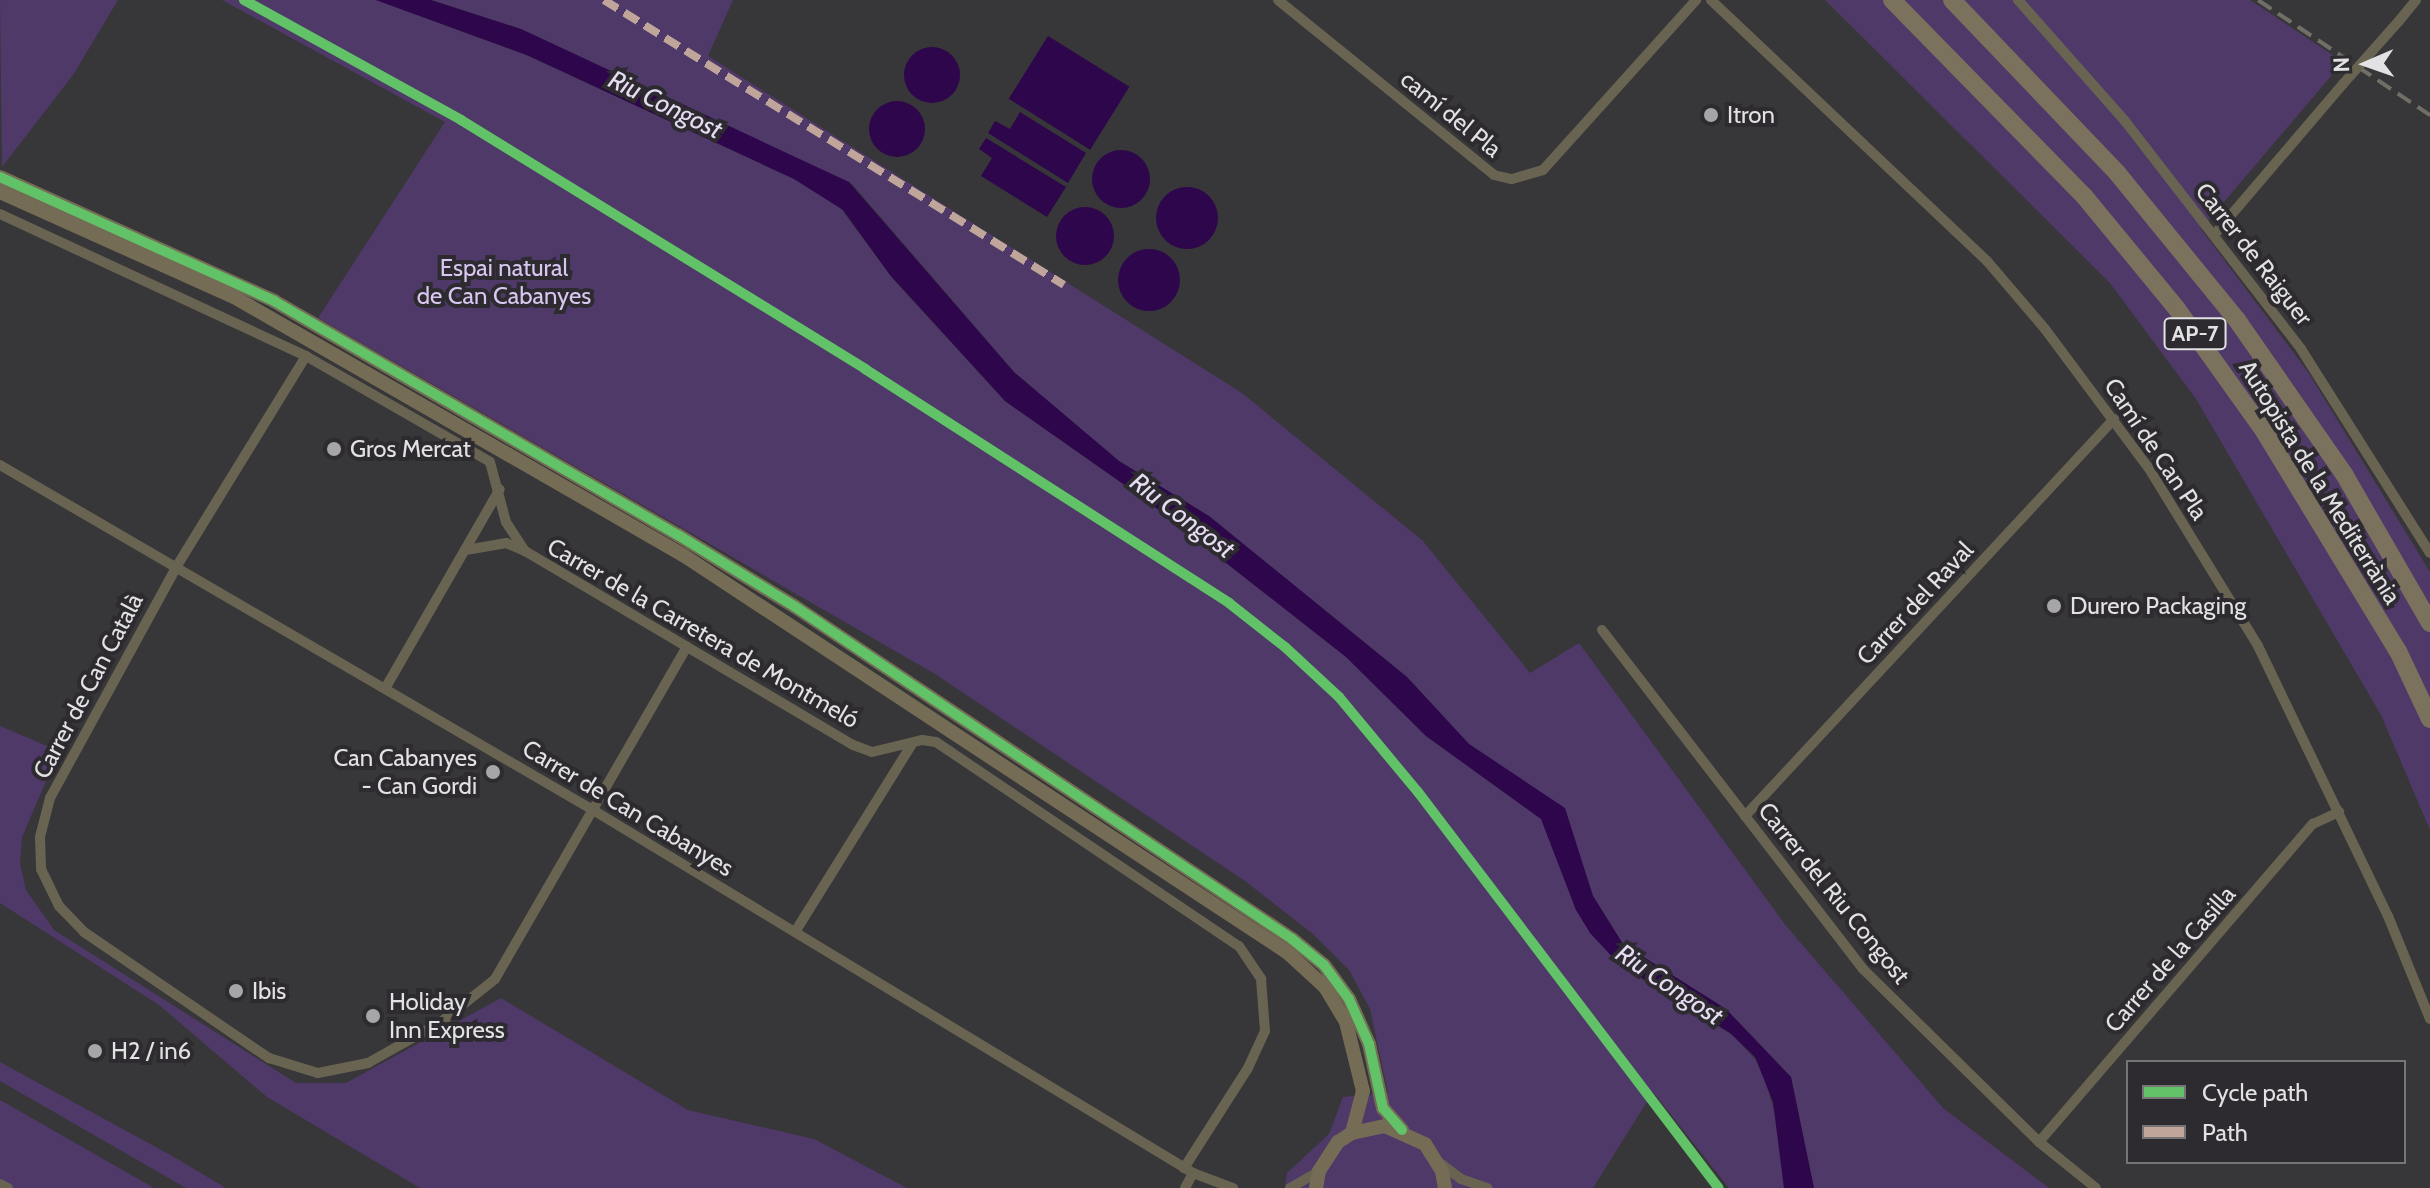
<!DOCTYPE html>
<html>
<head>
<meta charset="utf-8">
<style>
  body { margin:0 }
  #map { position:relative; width:2430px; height:1188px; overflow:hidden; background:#373638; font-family:Cabin,sans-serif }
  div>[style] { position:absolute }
  .green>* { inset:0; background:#4f3968 }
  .water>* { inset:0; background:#2e064c; transform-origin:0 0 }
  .round { border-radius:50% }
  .street>* { height:10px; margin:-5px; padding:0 5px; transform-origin:5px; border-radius:5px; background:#696452 }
  .secondary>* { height:14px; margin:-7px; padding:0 7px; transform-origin:7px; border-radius:7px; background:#746c55 }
  .highway>* { height:18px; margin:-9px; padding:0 9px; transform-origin:9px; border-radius:9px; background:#7a725d }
  .rail>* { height:4px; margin-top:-2px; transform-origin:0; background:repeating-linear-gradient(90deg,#716d67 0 16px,transparent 0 24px) }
  .street-bridge>* { height:10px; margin:-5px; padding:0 5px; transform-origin:5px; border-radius:5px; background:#696452 }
  .quiet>* { height:8px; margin-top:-4px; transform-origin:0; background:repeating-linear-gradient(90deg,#c0a59a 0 16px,transparent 0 24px) }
  .cycleway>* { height:10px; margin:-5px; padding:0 5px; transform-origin:5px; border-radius:5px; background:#61c268 }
  .dots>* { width:22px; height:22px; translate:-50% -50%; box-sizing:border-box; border:4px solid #2d2b2f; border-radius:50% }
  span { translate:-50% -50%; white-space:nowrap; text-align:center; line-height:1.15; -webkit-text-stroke:8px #2d2b2f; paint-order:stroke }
  .shield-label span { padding:2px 6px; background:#2d2b2f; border:2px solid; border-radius:6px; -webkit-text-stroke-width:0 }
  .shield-label { font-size:22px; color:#e2e1e3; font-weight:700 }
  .street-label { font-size:24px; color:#e2e1e3 }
  .poi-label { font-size:24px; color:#e2e1e3 }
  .left { translate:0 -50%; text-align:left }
  .right { translate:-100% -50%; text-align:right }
  .park-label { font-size:24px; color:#d9c7f2 }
  .water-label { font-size:26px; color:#e6ddf3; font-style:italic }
  .legend { position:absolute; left:2126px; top:1060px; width:280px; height:104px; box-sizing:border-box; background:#2d2b2f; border:2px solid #757477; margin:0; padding:10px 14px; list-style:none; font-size:24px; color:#e2e1e3 }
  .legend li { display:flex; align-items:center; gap:16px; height:40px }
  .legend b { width:40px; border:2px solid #757477 }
  .north { position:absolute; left:2326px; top:24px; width:80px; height:80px; -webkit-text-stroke:6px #2d2b2f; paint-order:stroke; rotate:268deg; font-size:22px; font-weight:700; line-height:32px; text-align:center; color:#e2e1e3 }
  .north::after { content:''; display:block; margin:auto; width:28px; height:36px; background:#e2e1e3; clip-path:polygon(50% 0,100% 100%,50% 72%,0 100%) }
</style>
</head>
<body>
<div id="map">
  <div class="green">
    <i style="clip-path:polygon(0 0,118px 0,73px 75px,2px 167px)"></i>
    <i style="clip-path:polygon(222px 0,376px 0,524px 54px,794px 179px,839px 206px,893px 279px,1005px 401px,1146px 500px,1346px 657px,1426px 736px,1541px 819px,1576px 910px,1591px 933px,1636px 976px,1734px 1036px,1761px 1066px,1775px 1114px,1784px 1188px,1729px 1188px,1653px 1092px,1593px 1188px,1285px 1188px,1287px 1173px,1329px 1134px,1343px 1097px,1388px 1093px,1370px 1009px,1349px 970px,1313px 934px,1245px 881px,935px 674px,318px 318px,445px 122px)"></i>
    <i style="clip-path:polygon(431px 0,733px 0,708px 56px,1242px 393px,1423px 541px,1530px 673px,1579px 643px,1787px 927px,1943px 1108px,2049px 1188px,1814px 1188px,1791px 1077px,1726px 1009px,1623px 944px,1593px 896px,1564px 808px,1469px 744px,1407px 677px,1209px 516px,1119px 461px,1014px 372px,853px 185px,521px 29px)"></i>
    <i style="clip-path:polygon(1825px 0,2250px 0,2343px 62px,2201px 229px,2308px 372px,2430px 572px,2430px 830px,2381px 715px,2196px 399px,2110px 283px)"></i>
    <i style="clip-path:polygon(0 726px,59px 751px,22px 837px,20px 864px,26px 890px,54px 930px,296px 1083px,346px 1083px,501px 998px,688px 1110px,814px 1139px,907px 1188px,420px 1188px,267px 1097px,159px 1005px,0 903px)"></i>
    <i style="clip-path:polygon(0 1062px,174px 1157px,226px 1188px,186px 1188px,0 1081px)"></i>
    <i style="clip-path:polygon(0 1101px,2px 1101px,154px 1188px,0 1188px)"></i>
  </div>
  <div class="water">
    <i style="clip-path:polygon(376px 0,431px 0,521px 29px,849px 182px,1014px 372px,1119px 461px,1209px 516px,1407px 677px,1469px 744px,1565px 808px,1593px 896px,1623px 944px,1726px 1009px,1791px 1077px,1814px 1188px,1784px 1188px,1773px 1102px,1755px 1057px,1730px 1033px,1618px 963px,1590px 933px,1576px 910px,1541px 819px,1426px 736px,1346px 657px,1146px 500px,1005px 401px,890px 275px,843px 210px,794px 179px,529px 56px)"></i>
    <i style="left:1048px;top:36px;width:96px;height:74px;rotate:32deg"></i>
    <i class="round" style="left:904px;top:47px;width:56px;height:56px"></i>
    <i class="round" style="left:869px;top:101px;width:56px;height:56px"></i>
    <i style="clip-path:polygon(1020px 112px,1086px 153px,1068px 183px,988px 133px,995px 121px,1010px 129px)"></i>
    <i style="clip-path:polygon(986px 138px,1066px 187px,1047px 217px,981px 176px,992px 158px,979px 149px)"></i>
    <i class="round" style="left:1092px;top:150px;width:58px;height:58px"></i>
    <i class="round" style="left:1156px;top:187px;width:62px;height:62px"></i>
    <i class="round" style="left:1056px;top:207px;width:58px;height:58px"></i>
    <i class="round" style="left:1118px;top:249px;width:62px;height:62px"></i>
  </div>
  <div class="street">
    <i style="left:1278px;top:0;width:278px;rotate:39deg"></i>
    <i style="left:1494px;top:175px;width:18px;rotate:13deg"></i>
    <i style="left:1512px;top:179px;width:32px;rotate:-16deg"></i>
    <i style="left:1543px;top:170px;width:229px;rotate:-48deg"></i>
    <i style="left:1711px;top:0;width:380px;rotate:43.4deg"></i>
    <i style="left:1987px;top:261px;width:89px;rotate:49.5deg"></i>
    <i style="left:2045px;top:329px;width:172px;rotate:53.3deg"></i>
    <i style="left:2148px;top:467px;width:210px;rotate:58.4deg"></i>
    <i style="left:2258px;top:646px;width:300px;rotate:64.3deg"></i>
    <i style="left:2388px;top:916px;width:111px;rotate:67.8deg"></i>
    <i style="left:2018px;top:0;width:162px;rotate:48.5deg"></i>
    <i style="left:2125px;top:121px;width:288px;rotate:52.3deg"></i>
    <i style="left:2301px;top:349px;width:241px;rotate:57.7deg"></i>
    <i style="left:2399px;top:21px;width:27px;rotate:-51deg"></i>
    <i style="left:0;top:214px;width:337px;rotate:24.9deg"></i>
    <i style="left:306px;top:356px;width:212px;rotate:29.9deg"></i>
    <i style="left:490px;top:462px;width:62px;rotate:75.1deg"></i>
    <i style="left:506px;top:522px;width:35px;rotate:57deg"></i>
    <i style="left:525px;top:551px;width:381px;rotate:30.6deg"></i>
    <i style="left:853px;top:745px;width:20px;rotate:20deg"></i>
    <i style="left:872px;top:752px;width:51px;rotate:-13.5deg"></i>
    <i style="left:922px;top:740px;width:14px;rotate:8deg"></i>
    <i style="left:936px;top:742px;width:365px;rotate:34deg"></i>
    <i style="left:1239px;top:946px;width:40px;rotate:56deg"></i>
    <i style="left:1261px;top:979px;width:52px;rotate:85.6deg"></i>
    <i style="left:1265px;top:1031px;width:41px;rotate:114.7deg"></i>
    <i style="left:1248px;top:1068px;width:119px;rotate:122.6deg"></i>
    <i style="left:2214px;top:235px;width:199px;rotate:-49.5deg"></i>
    <i style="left:306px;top:356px;width:246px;rotate:121.6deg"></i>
    <i style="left:177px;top:566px;width:264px;rotate:118.7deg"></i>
    <i style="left:50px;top:798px;width:40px;rotate:104.4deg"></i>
    <i style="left:40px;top:837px;width:32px;rotate:88deg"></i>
    <i style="left:41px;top:869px;width:41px;rotate:64.1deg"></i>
    <i style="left:59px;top:906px;width:36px;rotate:46deg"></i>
    <i style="left:84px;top:932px;width:224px;rotate:34.3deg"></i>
    <i style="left:269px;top:1058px;width:51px;rotate:17deg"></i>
    <i style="left:318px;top:1073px;width:51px;rotate:-11.3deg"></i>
    <i style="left:368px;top:1063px;width:84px;rotate:-29.3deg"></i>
    <i style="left:441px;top:1022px;width:69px;rotate:-38.5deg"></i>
    <i style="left:495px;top:979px;width:384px;rotate:-60deg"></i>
    <i style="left:0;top:465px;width:686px;rotate:30.19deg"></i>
    <i style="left:593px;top:810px;width:701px;rotate:31.17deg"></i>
    <i style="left:1193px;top:1173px;width:43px;rotate:20.6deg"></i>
    <i style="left:466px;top:550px;width:41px;rotate:-9.9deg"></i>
    <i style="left:506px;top:543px;width:21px;rotate:23deg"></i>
    <i style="left:1602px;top:630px;width:428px;rotate:52.4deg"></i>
    <i style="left:1863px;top:969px;width:247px;rotate:44.5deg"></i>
    <i style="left:2039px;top:1142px;width:73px;rotate:38.9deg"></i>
    <i style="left:386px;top:687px;width:228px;rotate:-60.1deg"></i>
    <i style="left:1745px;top:816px;width:542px;rotate:-47.09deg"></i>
    <i style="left:795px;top:932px;width:221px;rotate:-58.1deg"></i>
    <i style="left:2039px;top:1142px;width:420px;rotate:-49.3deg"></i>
    <i style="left:2313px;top:824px;width:29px;rotate:-25deg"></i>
    <i style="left:1440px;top:1163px;width:26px;rotate:37deg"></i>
    <i style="left:1461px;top:1179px;width:28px;rotate:19deg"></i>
    <i style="left:0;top:1184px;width:9px;rotate:27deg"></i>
    <i style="left:1185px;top:1188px;width:17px;rotate:-62deg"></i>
    <i style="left:1290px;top:1188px;width:34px;rotate:-30deg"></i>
  </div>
  <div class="secondary">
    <i style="left:0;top:177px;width:301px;rotate:24.3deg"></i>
    <i style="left:274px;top:301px;width:467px;rotate:30.1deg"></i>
    <i style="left:678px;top:535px;width:136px;rotate:31.5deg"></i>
    <i style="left:794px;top:606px;width:599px;rotate:33.77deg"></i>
    <i style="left:1292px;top:939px;width:41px;rotate:39.1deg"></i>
    <i style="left:1324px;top:965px;width:42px;rotate:53.7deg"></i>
    <i style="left:1349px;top:999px;width:49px;rotate:66deg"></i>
    <i style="left:1369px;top:1044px;width:66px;rotate:77.7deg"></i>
    <i style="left:1383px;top:1108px;width:29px;rotate:49deg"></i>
    <i style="left:0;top:192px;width:256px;rotate:24.2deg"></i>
    <i style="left:234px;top:297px;width:518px;rotate:29.88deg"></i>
    <i style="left:683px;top:555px;width:724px;rotate:33.34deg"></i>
    <i style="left:1288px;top:953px;width:50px;rotate:42.6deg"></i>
    <i style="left:1325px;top:987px;width:41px;rotate:59deg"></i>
    <i style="left:1346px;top:1022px;width:71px;rotate:76.2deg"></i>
    <i style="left:1363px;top:1091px;width:43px;rotate:104.7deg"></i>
    <i style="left:1316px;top:1188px;width:17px;rotate:-80deg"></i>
    <i style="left:1319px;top:1171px;width:35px;rotate:-57deg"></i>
    <i style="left:1338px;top:1142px;width:17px;rotate:-33deg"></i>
    <i style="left:1352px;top:1133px;width:34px;rotate:-12deg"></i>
    <i style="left:1385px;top:1126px;width:44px;rotate:24.2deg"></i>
    <i style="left:1425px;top:1144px;width:32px;rotate:58deg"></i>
    <i style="left:1442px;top:1171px;width:17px;rotate:80deg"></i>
  </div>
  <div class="highway">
    <i style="left:1892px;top:0;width:274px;rotate:45.6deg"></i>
    <i style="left:2084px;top:196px;width:146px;rotate:50.5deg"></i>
    <i style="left:2177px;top:309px;width:150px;rotate:54.5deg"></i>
    <i style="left:2264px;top:431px;width:258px;rotate:58.7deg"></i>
    <i style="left:2398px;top:651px;width:75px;rotate:64.8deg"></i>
    <i style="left:1952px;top:0;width:240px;rotate:46.3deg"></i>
    <i style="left:2118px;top:174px;width:188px;rotate:50.8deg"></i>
    <i style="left:2237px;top:320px;width:188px;rotate:55.2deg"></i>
    <i style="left:2344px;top:474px;width:172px;rotate:60deg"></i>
  </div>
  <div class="rail">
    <i style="left:2258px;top:0;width:207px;rotate:33.8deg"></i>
  </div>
  <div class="street-bridge">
    <i style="left:2343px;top:84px;width:84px;rotate:-48.4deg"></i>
  </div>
  <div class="quiet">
    <i style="left:604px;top:0;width:541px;rotate:31.78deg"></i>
  </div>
  <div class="cycleway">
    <i style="left:244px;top:0;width:248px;rotate:28.9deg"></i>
    <i style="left:461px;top:120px;width:475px;rotate:31.6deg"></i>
    <i style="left:865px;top:369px;width:433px;rotate:32.7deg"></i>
    <i style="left:1229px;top:603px;width:71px;rotate:38.2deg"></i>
    <i style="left:1285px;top:647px;width:74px;rotate:42.8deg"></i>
    <i style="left:1339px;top:697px;width:124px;rotate:50.3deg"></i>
    <i style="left:1418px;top:792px;width:497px;rotate:52.8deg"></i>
    <i style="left:0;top:177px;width:301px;rotate:24.3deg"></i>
    <i style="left:274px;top:301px;width:467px;rotate:30.1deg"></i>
    <i style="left:678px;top:535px;width:136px;rotate:31.5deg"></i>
    <i style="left:794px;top:606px;width:599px;rotate:33.77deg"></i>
    <i style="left:1292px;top:939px;width:41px;rotate:39.1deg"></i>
    <i style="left:1324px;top:965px;width:42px;rotate:53.7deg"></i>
    <i style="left:1349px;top:999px;width:49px;rotate:66deg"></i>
    <i style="left:1369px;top:1044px;width:66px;rotate:77.7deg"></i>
    <i style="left:1383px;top:1108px;width:29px;rotate:49deg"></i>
  </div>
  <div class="dots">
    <i style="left:1711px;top:115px;background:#a6a5a7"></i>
    <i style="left:334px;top:449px;background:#a6a5a7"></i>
    <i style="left:2054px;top:606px;background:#a6a5a7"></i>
    <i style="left:493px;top:772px;background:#a6a5a7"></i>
    <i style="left:236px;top:991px;background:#a6a5a7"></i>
    <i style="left:373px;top:1016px;background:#a6a5a7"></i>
    <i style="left:95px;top:1051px;background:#a6a5a7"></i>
  </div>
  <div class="shield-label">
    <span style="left:2195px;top:334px">AP-7</span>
  </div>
  <div class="street-label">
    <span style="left:1451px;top:114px;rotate:39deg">camí del Pla</span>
    <span style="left:2254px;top:254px;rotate:52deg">Carrer de Raiguer</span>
    <span style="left:2156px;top:449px;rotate:56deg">Camí de Can Pla</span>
    <span style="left:2320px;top:482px;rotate:58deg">Autopista de la Mediterrània</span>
    <span style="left:1915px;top:603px;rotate:-47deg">Carrer del Raval</span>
    <span style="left:703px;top:633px;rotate:30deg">Carrer de la Carretera de Montmeló</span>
    <span style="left:88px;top:686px;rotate:-62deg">Carrer de Can Català</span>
    <span style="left:628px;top:808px;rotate:31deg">Carrer de Can Cabanyes</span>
    <span style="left:1834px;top:893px;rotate:51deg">Carrer del Riu Congost</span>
    <span style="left:2170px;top:959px;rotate:-49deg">Carrer de la Casilla</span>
  </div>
  <div class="poi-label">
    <span class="left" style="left:1727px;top:115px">Itron</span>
    <span class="left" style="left:350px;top:449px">Gros Mercat</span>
    <span class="left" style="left:2070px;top:606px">Durero Packaging</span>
    <span class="right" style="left:477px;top:772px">Can Cabanyes<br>- Can Gordi</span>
    <span class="left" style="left:252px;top:991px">Ibis</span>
    <span class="left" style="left:389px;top:1016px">Holiday<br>Inn Express</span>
    <span class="left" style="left:111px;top:1051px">H2 / in6</span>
  </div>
  <div class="park-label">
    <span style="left:504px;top:282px">Espai natural<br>de Can Cabanyes</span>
  </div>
  <div class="water-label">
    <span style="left:665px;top:105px;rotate:26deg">Riu Congost</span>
    <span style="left:1182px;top:516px;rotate:37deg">Riu Congost</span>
    <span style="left:1669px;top:985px;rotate:34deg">Riu Congost</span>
  </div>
  <ul class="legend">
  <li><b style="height:10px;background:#61c268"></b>Cycle path</li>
  <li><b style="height:10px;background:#c0a59a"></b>Path</li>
  </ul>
  <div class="north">N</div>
</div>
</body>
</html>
